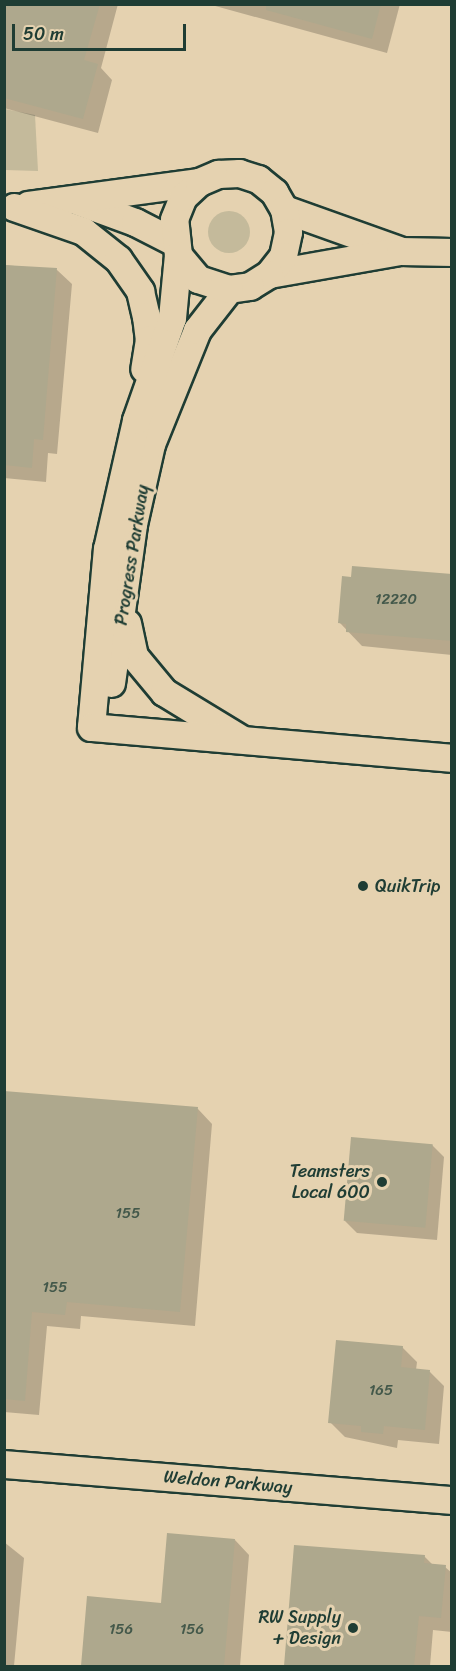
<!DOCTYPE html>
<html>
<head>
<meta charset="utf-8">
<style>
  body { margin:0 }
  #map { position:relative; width:456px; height:1671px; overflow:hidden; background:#e5d2b0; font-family:Sriracha,sans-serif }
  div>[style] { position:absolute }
  .green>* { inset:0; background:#c4ba9b }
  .round { border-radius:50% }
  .shadow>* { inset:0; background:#0003 }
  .building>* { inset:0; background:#aea88d; transform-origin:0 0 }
  .roads { filter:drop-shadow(2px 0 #1f3d34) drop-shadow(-2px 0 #1f3d34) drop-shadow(0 2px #1f3d34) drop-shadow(0 -2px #1f3d34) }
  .minor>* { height:27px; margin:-13.5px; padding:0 13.5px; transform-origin:13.5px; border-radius:13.5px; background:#e5d2b0 }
  .dots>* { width:16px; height:16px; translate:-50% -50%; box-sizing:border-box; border:3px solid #e5d2b0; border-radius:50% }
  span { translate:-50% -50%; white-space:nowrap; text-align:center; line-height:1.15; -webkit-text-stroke:6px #e5d2b0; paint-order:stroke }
  .number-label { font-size:15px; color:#43584a }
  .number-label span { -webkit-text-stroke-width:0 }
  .street-label { font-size:18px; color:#1f3d34 }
  .poi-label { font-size:18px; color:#1f3d34 }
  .left { translate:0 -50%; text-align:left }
  .right { translate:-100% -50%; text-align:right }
  .frame { position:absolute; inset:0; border:6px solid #1f3d34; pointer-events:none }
  .scale { position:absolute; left:12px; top:24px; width:174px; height:27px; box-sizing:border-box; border:3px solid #1f3d34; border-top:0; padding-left:8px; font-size:18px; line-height:21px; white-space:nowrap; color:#1f3d34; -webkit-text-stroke:4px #e5d2b0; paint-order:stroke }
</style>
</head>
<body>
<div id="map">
  <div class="green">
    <i style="clip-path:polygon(5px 109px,35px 115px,38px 171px,5px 170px)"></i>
    <i class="round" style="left:208px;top:211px;width:42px;height:42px"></i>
  </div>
  <div class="shadow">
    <i style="clip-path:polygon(4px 4px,118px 4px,101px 68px,112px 80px,98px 133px,4px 108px)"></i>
    <i style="clip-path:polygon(208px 4px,400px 4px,387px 53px)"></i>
    <i style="clip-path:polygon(4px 265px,57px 270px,72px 284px,57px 454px,48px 453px,46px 482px,4px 478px)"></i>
    <i style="clip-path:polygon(452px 575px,452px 655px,362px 646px,340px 623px,352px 579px)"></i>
    <i style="clip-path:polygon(4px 1092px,198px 1109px,212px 1124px,195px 1326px,81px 1316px,80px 1329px,47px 1326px,39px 1415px,4px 1412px)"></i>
    <i style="clip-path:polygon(432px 1145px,444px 1157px,437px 1240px,357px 1233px,345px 1221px)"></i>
    <i style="clip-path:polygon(402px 1347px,417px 1362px,416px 1370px,430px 1372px,444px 1386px,439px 1444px,398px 1440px,397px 1448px,345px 1437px,330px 1422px)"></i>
    <i style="clip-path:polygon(235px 1540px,249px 1555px,240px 1666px,83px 1666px,89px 1598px,163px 1604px)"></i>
    <i style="clip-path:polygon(4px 1542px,24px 1558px,14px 1666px,4px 1666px)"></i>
    <i style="clip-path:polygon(296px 1547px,424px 1556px,434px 1566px,445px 1567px,452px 1573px,452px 1632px,433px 1630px,430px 1666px,285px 1666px)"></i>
  </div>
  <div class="building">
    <i style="clip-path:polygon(4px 4px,100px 4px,84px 60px,98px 64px,83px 119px,4px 98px)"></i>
    <i style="clip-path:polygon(266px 4px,381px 4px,372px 39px,266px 10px)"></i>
    <i style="clip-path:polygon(4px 265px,57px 268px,43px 440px,34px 439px,32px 468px,4px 465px)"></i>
    <i style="clip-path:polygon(352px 566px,452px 574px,452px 641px,346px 632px,346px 624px,338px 623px,342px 576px,351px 577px)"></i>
    <i style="clip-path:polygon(4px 1091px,198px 1107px,180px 1312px,67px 1302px,65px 1315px,32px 1312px,25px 1401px,4px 1399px)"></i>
    <i style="left:351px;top:1137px;width:82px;height:84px;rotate:5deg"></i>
    <i style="clip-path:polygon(336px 1340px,403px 1346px,401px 1367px,430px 1370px,425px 1430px,384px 1426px,383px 1434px,361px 1432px,361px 1426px,328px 1423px)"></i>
    <i style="clip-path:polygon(167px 1533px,235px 1539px,224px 1666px,81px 1666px,87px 1596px,161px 1603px)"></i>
    <i style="clip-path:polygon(294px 1545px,425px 1555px,424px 1563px,446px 1565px,441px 1618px,419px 1616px,414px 1666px,284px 1666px)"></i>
  </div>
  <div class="roads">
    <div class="minor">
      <i style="left:78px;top:201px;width:61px;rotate:20.2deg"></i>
      <i style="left:135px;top:222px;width:44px;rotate:27.1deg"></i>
      <i style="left:28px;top:205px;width:173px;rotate:-7.7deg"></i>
      <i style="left:14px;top:207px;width:73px;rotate:19.2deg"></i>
      <i style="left:83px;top:231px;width:45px;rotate:38.7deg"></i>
      <i style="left:118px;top:259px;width:39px;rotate:55deg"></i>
      <i style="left:140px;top:291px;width:26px;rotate:77deg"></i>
      <i style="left:146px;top:316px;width:23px;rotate:83deg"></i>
      <i style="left:149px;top:339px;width:30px;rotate:99deg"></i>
      <i style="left:284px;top:209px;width:122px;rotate:19.6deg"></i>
      <i style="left:269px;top:274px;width:133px;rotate:-10deg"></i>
      <i style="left:400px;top:251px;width:52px;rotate:1.1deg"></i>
      <i style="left:127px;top:623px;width:34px;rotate:78deg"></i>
      <i style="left:134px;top:656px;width:47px;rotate:50.2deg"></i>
      <i style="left:164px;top:692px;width:90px;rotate:31.4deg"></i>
      <i style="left:111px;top:683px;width:161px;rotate:-82.1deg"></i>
      <i style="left:133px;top:524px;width:82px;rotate:-77.3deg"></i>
      <i style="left:151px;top:444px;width:123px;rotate:-68deg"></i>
      <i style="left:197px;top:330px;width:52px;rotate:-52deg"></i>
      <i style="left:91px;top:727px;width:179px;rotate:-84.9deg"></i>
      <i style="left:107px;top:549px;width:132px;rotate:-77.3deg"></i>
      <i style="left:136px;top:420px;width:108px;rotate:-70.6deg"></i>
      <i style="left:172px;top:318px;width:63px;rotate:-84.6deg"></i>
      <i style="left:178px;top:255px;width:36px;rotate:-96deg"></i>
      <i style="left:174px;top:219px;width:24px;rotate:-68deg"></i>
      <i style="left:183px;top:197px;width:22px;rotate:-43deg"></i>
      <i style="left:199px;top:182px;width:21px;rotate:-23deg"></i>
      <i style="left:218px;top:174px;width:21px;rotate:-3deg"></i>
      <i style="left:239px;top:173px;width:20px;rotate:18deg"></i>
      <i style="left:258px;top:179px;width:21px;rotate:39deg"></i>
      <i style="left:274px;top:192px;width:20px;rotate:60deg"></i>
      <i style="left:284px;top:209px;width:23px;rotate:80deg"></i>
      <i style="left:288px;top:232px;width:25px;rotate:102deg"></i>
      <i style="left:283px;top:256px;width:23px;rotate:128deg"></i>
      <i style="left:269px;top:274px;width:22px;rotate:148deg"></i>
      <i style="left:250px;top:286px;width:21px;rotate:172deg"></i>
      <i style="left:229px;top:289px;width:33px;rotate:-162deg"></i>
      <i style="left:198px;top:279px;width:31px;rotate:-130deg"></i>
      <i style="left:91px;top:727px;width:362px;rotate:4.9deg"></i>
      <i style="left:4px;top:1464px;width:449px;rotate:4.6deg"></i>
    </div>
  </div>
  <div class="dots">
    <i style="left:363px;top:886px;background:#1f3d34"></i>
    <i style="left:382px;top:1182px;background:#1f3d34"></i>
    <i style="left:353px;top:1628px;background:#1f3d34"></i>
  </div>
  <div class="number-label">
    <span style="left:396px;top:600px">12220</span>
    <span style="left:128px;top:1214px">155</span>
    <span style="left:55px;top:1288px">155</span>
    <span style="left:381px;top:1391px">165</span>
    <span style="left:121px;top:1630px">156</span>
    <span style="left:192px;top:1630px">156</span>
  </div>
  <div class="street-label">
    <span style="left:132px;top:555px;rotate:-81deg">Progress Parkway</span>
    <span style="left:228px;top:1482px;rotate:5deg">Weldon Parkway</span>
  </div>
  <div class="poi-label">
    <span class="left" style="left:375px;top:886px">QuikTrip</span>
    <span class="right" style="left:370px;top:1182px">Teamsters<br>Local 600</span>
    <span class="right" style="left:341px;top:1628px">RW Supply<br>+ Design</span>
  </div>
  <div class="frame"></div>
  <div class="scale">50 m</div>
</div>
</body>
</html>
